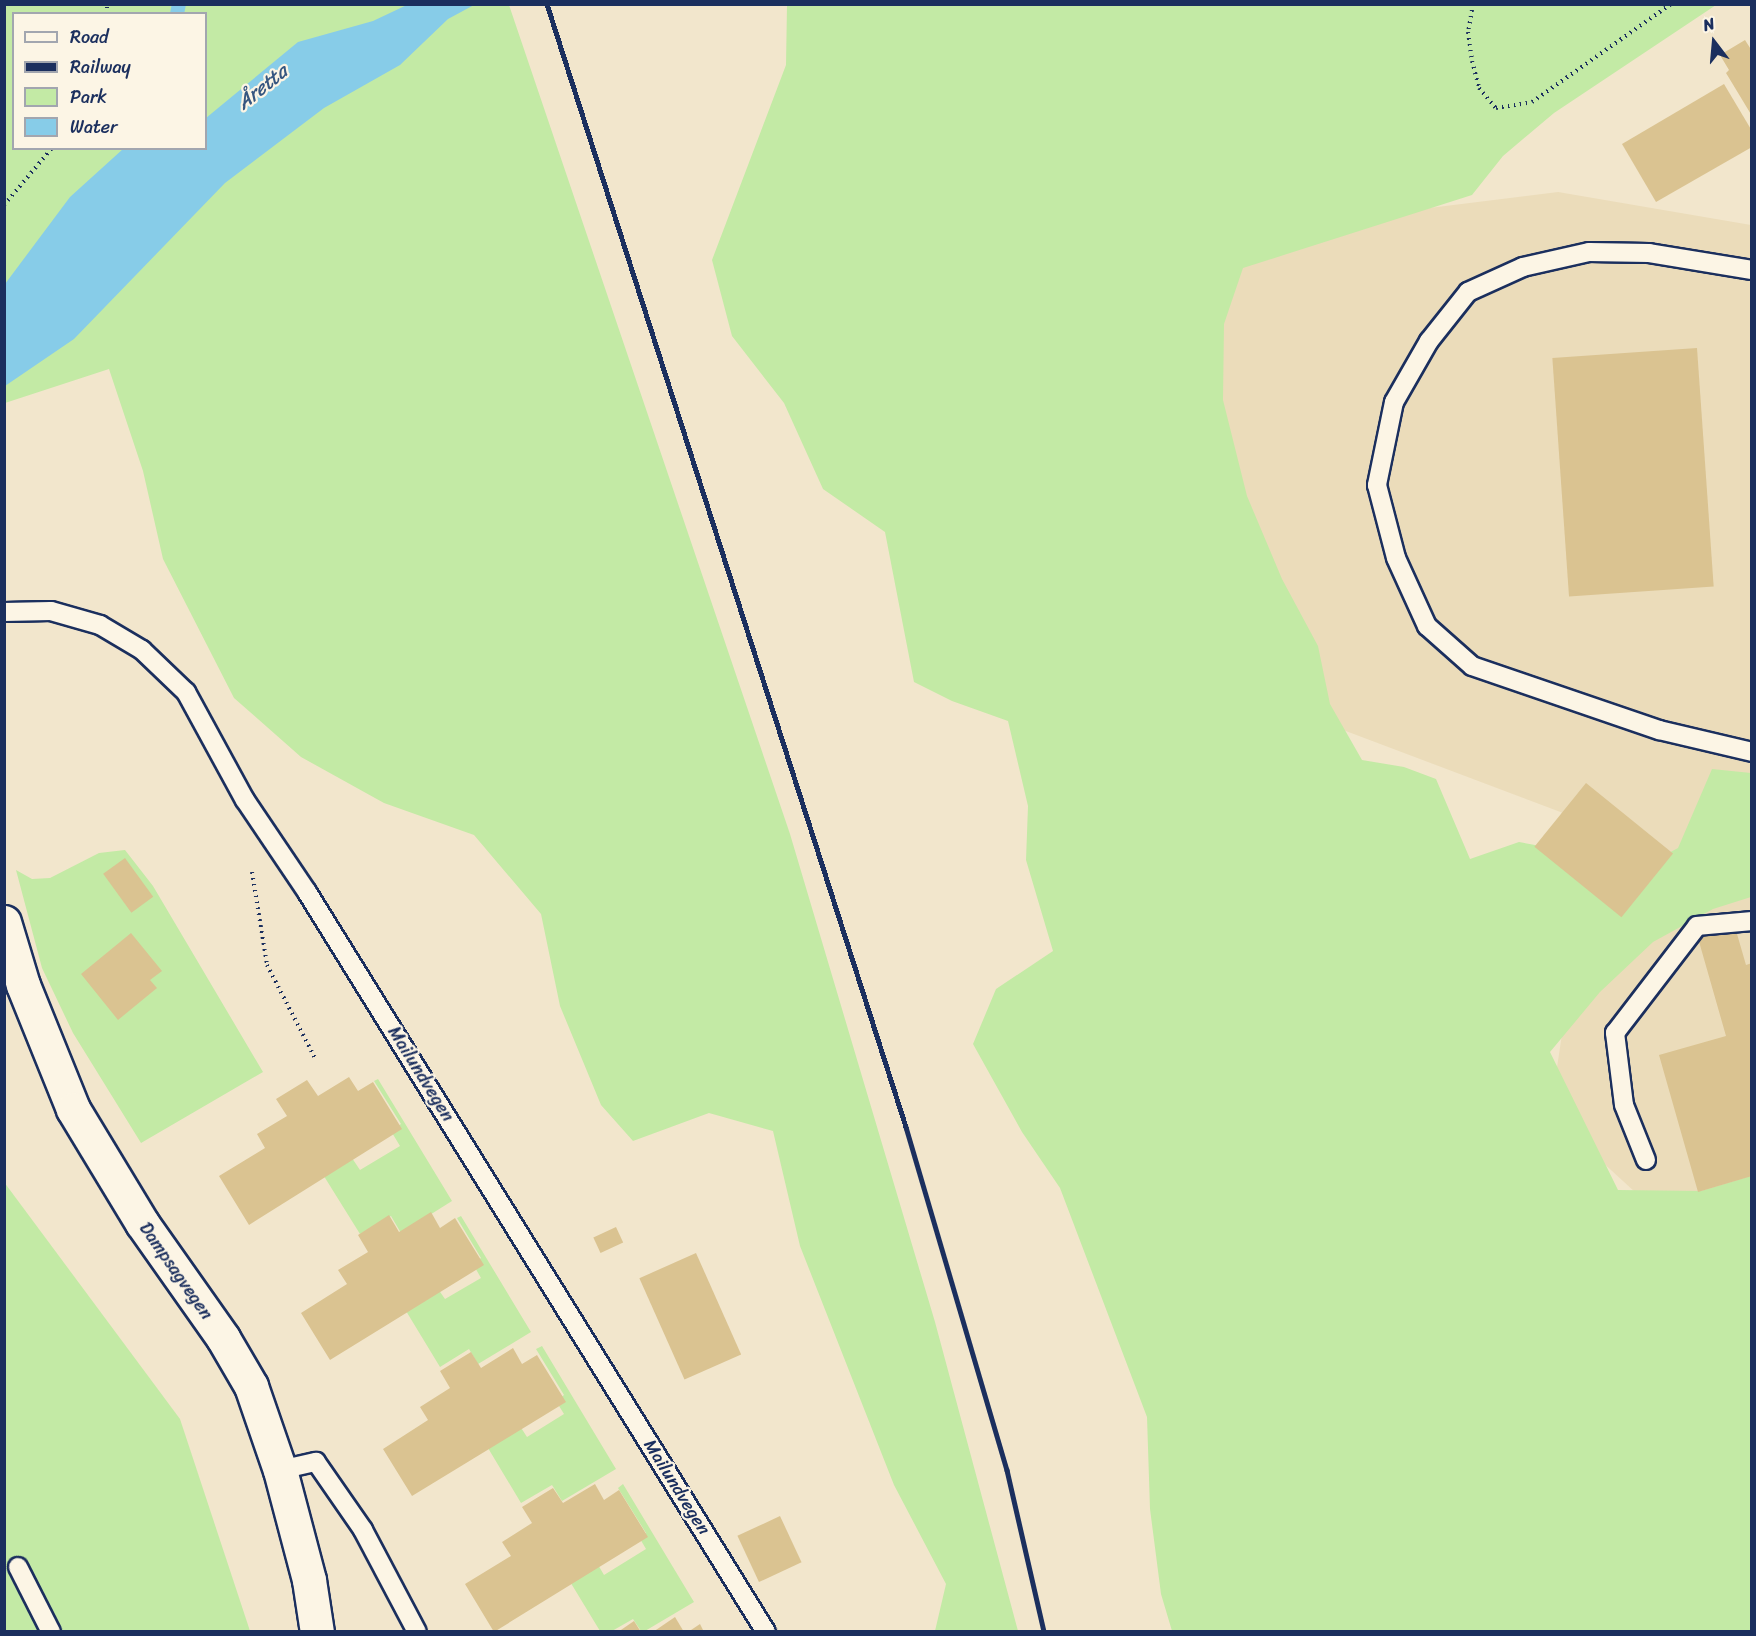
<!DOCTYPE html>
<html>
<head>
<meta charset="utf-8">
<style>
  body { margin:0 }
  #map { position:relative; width:1756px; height:1636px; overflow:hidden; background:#f2e6cc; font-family:Sriracha,sans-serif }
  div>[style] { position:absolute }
  .built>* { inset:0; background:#ebdcba }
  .green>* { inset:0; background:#c3eaa5 }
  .water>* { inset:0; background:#87cce8 }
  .stream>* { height:14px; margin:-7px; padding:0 7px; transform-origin:7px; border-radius:7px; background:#87cce8 }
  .building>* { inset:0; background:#dac391; transform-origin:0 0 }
  .path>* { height:4px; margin-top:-2px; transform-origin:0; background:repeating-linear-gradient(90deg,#1b2f5e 0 1.5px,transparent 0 6px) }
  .roads { filter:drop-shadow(2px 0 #1b2f5e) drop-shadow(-2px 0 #1b2f5e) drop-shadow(0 2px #1b2f5e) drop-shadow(0 -2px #1b2f5e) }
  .lane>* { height:18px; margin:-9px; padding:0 9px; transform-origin:9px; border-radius:9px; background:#fcf5e5 }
  .street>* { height:33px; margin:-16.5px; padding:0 16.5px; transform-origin:16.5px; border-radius:16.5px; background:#fcf5e5 }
  .rail>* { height:4.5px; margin:-2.25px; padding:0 2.25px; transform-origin:2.25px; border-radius:2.25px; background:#1b2f5e }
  span { translate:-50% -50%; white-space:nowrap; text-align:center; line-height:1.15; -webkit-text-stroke:4.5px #fcf5e5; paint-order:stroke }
  .street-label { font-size:18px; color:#1b2f5e }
  .water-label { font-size:20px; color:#365680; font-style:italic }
  .frame { position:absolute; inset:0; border:6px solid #1b2f5e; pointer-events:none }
  .legend { position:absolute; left:12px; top:12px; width:195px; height:138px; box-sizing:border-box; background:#fcf5e5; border:2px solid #a2a6af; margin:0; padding:8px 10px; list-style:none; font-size:18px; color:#1b2f5e }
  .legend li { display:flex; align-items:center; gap:12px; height:30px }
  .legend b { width:30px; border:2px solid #a2a6af }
  .north { position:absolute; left:1684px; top:12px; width:60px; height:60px; -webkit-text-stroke:4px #fcf5e5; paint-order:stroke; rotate:344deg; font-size:16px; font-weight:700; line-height:24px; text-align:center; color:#1b2f5e }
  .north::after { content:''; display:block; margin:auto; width:21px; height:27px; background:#1b2f5e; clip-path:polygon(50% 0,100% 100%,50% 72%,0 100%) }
</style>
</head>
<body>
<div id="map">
  <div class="built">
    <i style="clip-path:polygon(1558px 192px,1751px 225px,1751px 1212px,1648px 1204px,1550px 1114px,1573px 961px,1706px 867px,1322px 722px,1188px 376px,1259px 229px)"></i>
  </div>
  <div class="green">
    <i style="clip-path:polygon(evenodd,4px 5px,509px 5px,790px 834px,935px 1322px,1018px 1631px,935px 1631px,946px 1584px,894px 1485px,800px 1246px,773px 1131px,709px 1113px,633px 1141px,601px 1105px,560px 1006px,541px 914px,474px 835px,384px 803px,301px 757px,234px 698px,163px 559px,143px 471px,109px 369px,5px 403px,4px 5px,14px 14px,206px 14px,206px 148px,14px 148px,14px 14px)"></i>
    <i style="clip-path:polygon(787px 5px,1716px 5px,1554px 113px,1503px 156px,1472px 195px,1243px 268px,1224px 324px,1223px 400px,1247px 496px,1282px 579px,1318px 646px,1330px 704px,1362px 760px,1404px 767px,1436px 779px,1470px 859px,1519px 842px,1584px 854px,1633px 872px,1678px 848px,1712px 769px,1751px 773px,1751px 897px,1713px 909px,1653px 942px,1600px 992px,1550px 1052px,1618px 1190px,1701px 1191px,1751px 1176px,1751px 1631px,1172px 1631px,1161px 1594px,1150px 1509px,1147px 1417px,1060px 1188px,1022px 1132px,973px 1044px,996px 989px,1053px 951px,1026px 860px,1028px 806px,1008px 721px,952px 701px,914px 682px,885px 532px,823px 489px,784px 403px,732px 336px,712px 260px,786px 65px)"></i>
    <i style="clip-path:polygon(125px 850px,153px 886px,263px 1072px,141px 1143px,73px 1033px,42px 968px,16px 870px,32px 879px,50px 878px,99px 853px)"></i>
    <i style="clip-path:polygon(378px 1079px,452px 1201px,401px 1233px,391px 1216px,360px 1234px,322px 1173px,350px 1155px,360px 1170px,400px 1146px,391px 1131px,401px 1124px,374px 1081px)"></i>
    <i style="clip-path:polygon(4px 1182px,180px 1419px,250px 1631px,5px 1631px)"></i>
    <i style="clip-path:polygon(461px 1216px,531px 1332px,478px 1364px,469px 1349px,440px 1367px,403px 1306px,436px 1286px,445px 1299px,481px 1278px,473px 1264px,481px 1258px,457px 1218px)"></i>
    <i style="clip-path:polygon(542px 1346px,616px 1469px,562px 1501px,552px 1485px,521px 1503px,485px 1443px,518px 1423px,527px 1437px,564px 1414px,556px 1401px,564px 1395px,536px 1349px)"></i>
    <i style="clip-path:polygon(623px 1484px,694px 1602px,645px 1631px,641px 1631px,633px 1619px,612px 1631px,600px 1631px,569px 1580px,597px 1563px,604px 1575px,646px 1549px,639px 1537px,646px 1533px,618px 1488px)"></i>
  </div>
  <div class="water">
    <i style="clip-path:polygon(409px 4px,474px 5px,448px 19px,400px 65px,324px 108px,225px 183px,74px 339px,5px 386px,5px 284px,70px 197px,123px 149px,206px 148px,206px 118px,298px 42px,373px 21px)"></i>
  </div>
  <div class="stream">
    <i style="left:177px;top:14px;width:10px;rotate:-79deg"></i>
  </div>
  <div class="building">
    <i style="clip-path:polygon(1745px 40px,1752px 51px,1752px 116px,1726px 73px,1729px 70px,1720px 55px)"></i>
    <i style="clip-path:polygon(1724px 84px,1752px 131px,1752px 147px,1656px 202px,1622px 144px)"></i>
    <i style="left:1697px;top:348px;width:239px;height:145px;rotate:86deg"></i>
    <i style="left:1586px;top:783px;width:112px;height:82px;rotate:39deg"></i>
    <i style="left:125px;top:858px;width:48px;height:27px;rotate:54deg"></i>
    <i style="clip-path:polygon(1735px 927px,1746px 965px,1752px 963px,1752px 1176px,1698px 1192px,1659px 1055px,1726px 1036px,1698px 938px)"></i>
    <i style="clip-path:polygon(131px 933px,162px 971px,150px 980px,157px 988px,118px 1020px,81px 974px)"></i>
    <i style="clip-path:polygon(349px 1077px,358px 1091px,373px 1082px,402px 1129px,249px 1225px,219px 1176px,265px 1148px,257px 1134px,287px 1116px,276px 1099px,307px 1080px,318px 1096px)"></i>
    <i style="clip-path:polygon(431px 1212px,440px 1228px,455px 1218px,484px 1265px,330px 1360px,301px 1313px,347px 1284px,338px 1270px,368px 1252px,358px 1235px,389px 1215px,399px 1232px)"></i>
    <i style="left:616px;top:1227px;width:17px;height:25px;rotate:65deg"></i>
    <i style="left:696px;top:1253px;width:111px;height:62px;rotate:66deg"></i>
    <i style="clip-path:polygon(513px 1348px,522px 1364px,537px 1355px,566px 1402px,412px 1496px,383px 1449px,428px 1420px,420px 1407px,450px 1388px,440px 1371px,471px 1352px,481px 1368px)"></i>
    <i style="clip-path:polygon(595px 1484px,604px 1500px,619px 1490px,648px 1537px,494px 1632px,465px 1584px,511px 1556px,502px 1542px,532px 1523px,522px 1507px,553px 1488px,563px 1503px)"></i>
    <i style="left:780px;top:1516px;width:51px;height:47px;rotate:65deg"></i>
    <i style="clip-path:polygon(675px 1617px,684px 1632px,653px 1632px)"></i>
    <i style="clip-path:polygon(634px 1621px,641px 1632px,618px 1632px)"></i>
    <i style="clip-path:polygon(700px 1624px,704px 1632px,688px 1632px)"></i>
  </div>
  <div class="path">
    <i style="left:1473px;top:4px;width:28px;rotate:100deg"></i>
    <i style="left:1468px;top:32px;width:29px;rotate:82deg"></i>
    <i style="left:1472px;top:61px;width:28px;rotate:75deg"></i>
    <i style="left:1479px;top:88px;width:26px;rotate:50deg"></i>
    <i style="left:1496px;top:108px;width:36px;rotate:-9deg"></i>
    <i style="left:1532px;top:102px;width:170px;rotate:-35.2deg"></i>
    <i style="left:107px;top:14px;width:10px;rotate:-90deg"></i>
    <i style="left:4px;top:205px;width:75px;rotate:-49.9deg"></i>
    <i style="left:252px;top:872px;width:94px;rotate:80.8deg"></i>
    <i style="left:267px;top:965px;width:107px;rotate:62.7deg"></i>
  </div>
  <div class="roads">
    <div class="lane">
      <i style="left:1752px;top:270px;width:104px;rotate:-170.6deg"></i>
      <i style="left:1649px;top:253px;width:60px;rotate:-179deg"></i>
      <i style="left:1589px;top:252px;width:68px;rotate:167.2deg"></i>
      <i style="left:1523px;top:267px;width:60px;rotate:155.6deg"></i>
      <i style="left:1468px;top:292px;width:63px;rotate:128.5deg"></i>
      <i style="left:1429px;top:341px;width:70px;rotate:119.8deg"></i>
      <i style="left:1394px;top:402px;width:85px;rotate:101.6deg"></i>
      <i style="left:1377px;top:485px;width:75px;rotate:75.4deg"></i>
      <i style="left:1396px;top:558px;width:75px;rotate:65.5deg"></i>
      <i style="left:1427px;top:626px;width:60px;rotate:41.6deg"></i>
      <i style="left:1472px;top:666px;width:198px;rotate:18.9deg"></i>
      <i style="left:1659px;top:730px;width:96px;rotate:13.3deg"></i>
      <i style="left:4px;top:612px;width:47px;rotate:-1.2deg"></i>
      <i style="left:51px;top:611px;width:51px;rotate:15.9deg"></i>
      <i style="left:100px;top:625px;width:49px;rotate:30.8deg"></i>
      <i style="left:142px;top:650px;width:61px;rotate:43.7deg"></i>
      <i style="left:186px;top:692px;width:123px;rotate:61.4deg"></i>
      <i style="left:245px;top:800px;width:111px;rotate:56deg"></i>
      <i style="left:307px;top:892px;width:871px;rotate:58.19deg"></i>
      <i style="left:1646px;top:1160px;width:59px;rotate:-111.8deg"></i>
      <i style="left:1624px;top:1105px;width:73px;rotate:-97.1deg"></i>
      <i style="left:1615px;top:1033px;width:135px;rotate:-52.5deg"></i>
      <i style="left:1697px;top:926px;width:55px;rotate:-5.2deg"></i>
      <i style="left:280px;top:1470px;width:37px;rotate:-13deg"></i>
      <i style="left:316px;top:1462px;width:83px;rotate:55.3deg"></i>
      <i style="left:363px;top:1530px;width:115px;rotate:62.1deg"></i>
      <i style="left:18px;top:1567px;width:73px;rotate:63.1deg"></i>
    </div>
    <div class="street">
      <i style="left:4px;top:922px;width:66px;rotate:73.2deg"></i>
      <i style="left:23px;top:985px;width:134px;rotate:68deg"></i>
      <i style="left:73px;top:1109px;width:133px;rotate:58.8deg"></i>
      <i style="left:142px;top:1223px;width:141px;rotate:54.8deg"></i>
      <i style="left:223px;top:1338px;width:56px;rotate:59.7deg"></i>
      <i style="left:251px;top:1386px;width:89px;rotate:71deg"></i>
      <i style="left:280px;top:1470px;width:114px;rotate:75.2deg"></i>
      <i style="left:309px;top:1580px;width:53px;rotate:81.3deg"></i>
    </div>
  </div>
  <div class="rail">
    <i style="left:547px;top:4px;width:1179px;rotate:72.27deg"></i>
    <i style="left:906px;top:1127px;width:358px;rotate:73.6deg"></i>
    <i style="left:1007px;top:1470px;width:166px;rotate:77.1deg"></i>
  </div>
  <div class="street-label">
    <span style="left:421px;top:1074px;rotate:58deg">Mailundvegen</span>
    <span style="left:176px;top:1271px;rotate:55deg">Dampsagvegen</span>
    <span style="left:677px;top:1487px;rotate:58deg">Mailundvegen</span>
  </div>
  <div class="water-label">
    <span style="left:262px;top:87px;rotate:-39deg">Åretta</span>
  </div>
  <div class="frame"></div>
  <ul class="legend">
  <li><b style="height:8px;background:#fcf5e5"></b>Road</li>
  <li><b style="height:8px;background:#1b2f5e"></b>Railway</li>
  <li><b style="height:16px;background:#c3eaa5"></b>Park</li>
  <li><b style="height:16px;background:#87cce8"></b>Water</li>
  </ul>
  <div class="north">N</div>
</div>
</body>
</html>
